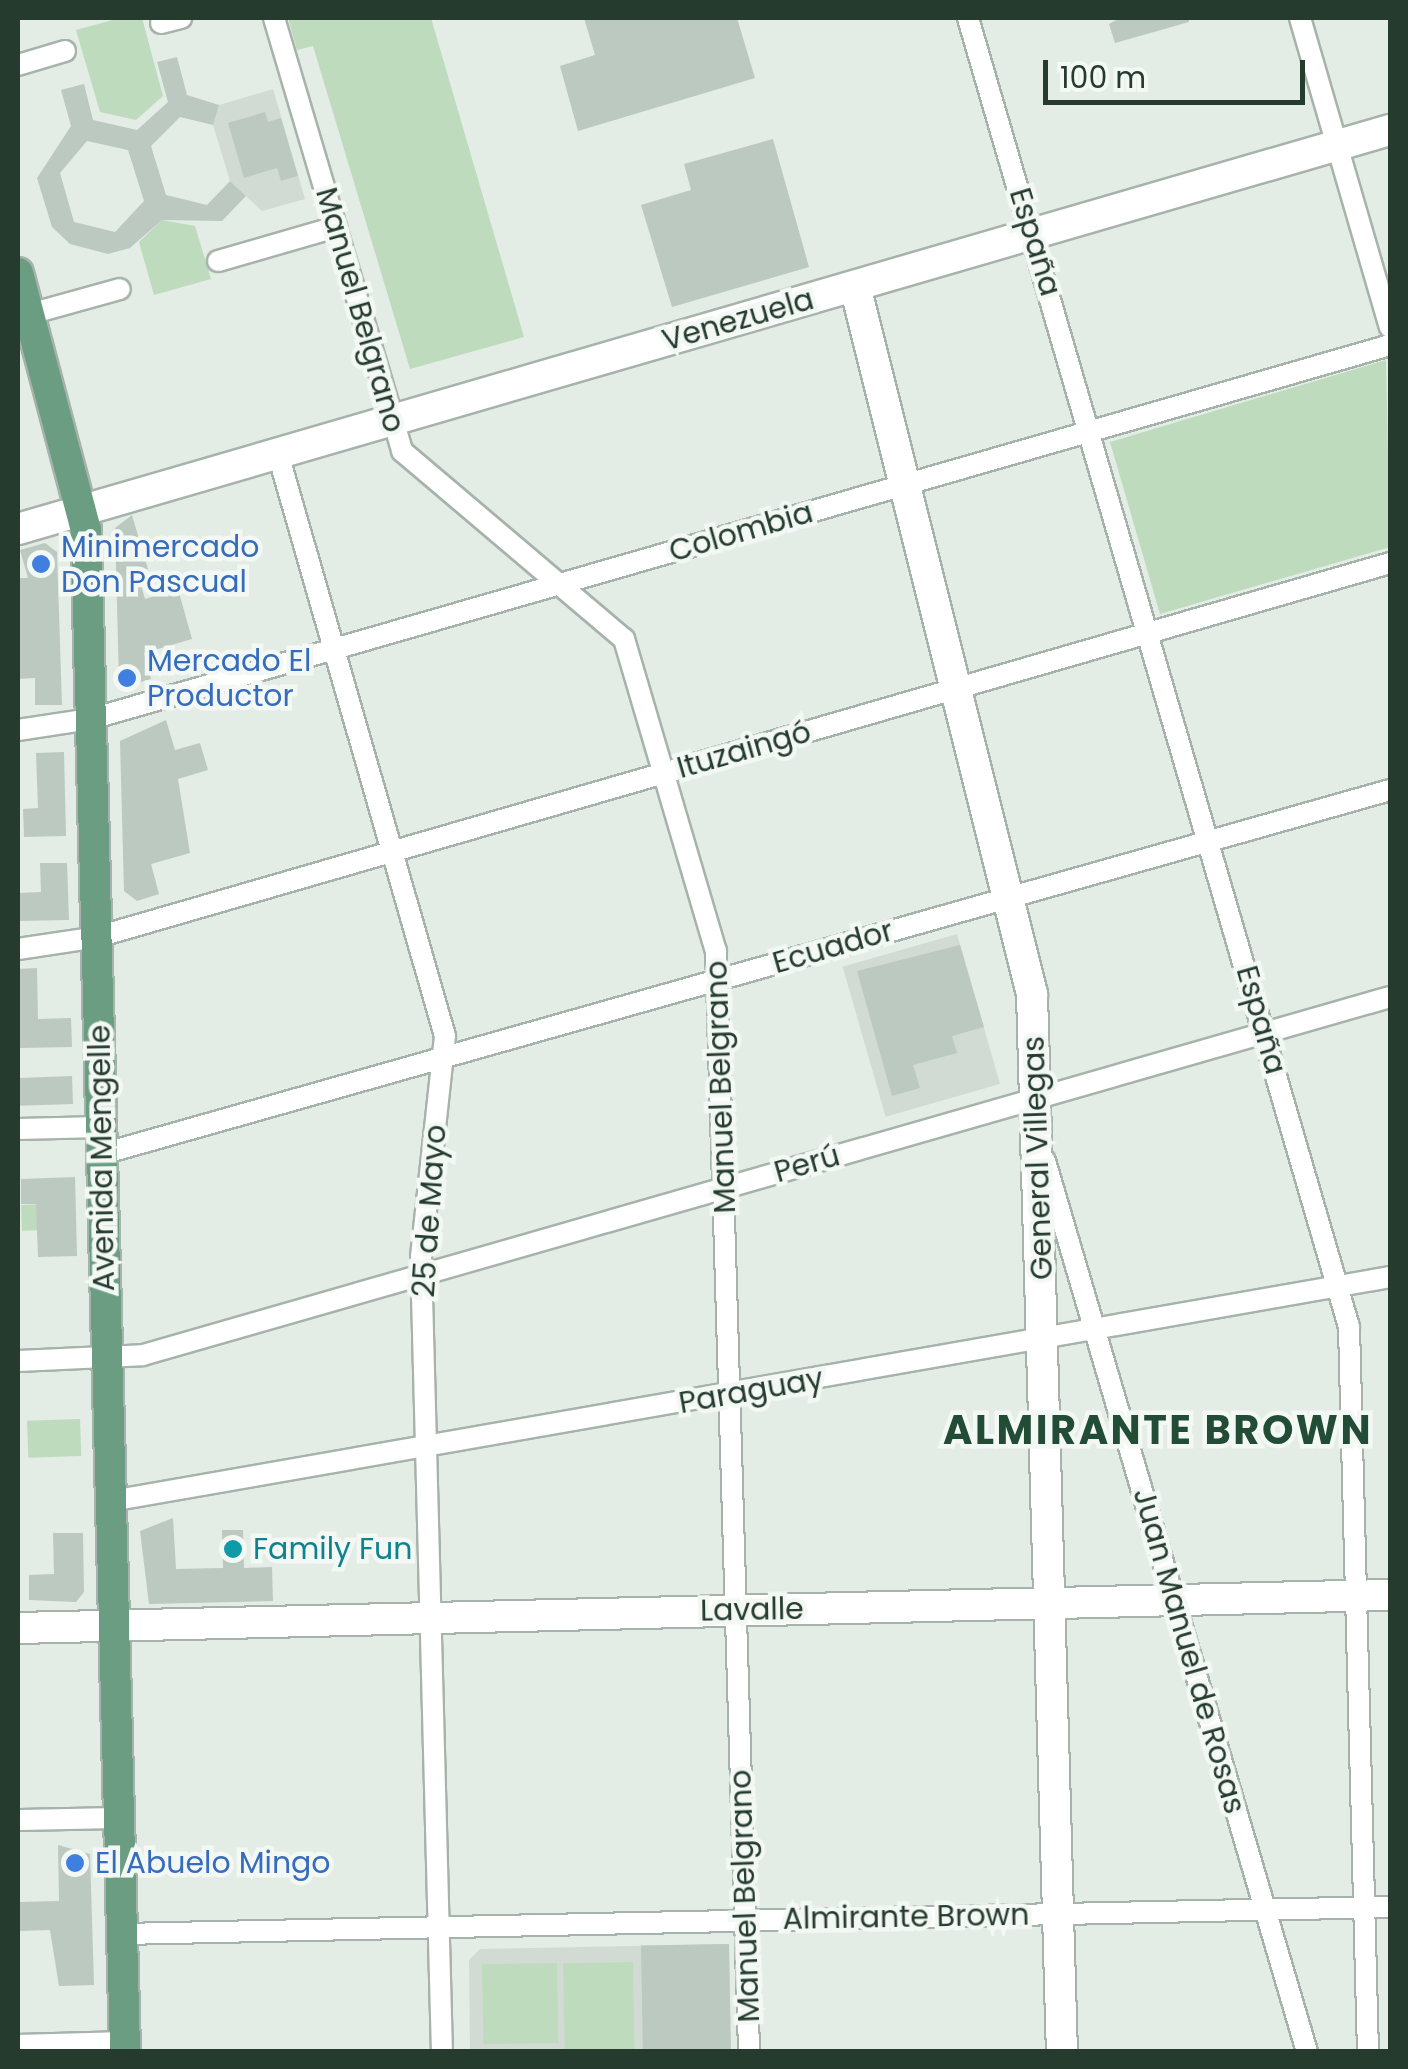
<!DOCTYPE html>
<html>
<head>
<meta charset="utf-8">
<style>
  body { margin:0 }
  #map { position:relative; width:1408px; height:2069px; overflow:hidden; background:#e3ece5; font-family:Poppins,sans-serif }
  div>[style] { position:absolute }
  .built>* { inset:0; background:#d1dbd4; transform-origin:0 0 }
  .green>* { inset:0; background:#bfdbbe; transform-origin:0 0 }
  .building>* { inset:0; background:#bbc9c0; transform-origin:0 0 }
  .roads { filter:drop-shadow(2px 0 #a6b3aa) drop-shadow(-2px 0 #a6b3aa) drop-shadow(0 2px #a6b3aa) drop-shadow(0 -2px #a6b3aa) }
  .street>* { height:20px; margin:-10px; padding:0 10px; transform-origin:10px; border-radius:10px; background:#fff }
  .secondary>* { height:30px; margin:-15px; padding:0 15px; transform-origin:15px; border-radius:15px; background:#fff }
  .primary>* { height:30px; margin:-15px; padding:0 15px; transform-origin:15px; border-radius:15px; background:#6b9d82 }
  .dots>* { width:28px; height:28px; translate:-50% -50%; box-sizing:border-box; border:5px solid #f3f8f4; border-radius:50% }
  span { translate:-50% -50%; white-space:nowrap; text-align:center; line-height:1.15; -webkit-text-stroke:9px #f3f8f4; paint-order:stroke }
  .street-label { font-size:30px; color:#243b2e }
  .shop-label { font-size:30px; color:#366cbe }
  .left { translate:0 -50%; text-align:left }
  .culture-label { font-size:30px; color:#0d838f }
  .district-label { font-size:40px; color:#224c35; font-weight:700; letter-spacing:2.5px }
  .frame { position:absolute; inset:0; border:20px solid #243b2e; pointer-events:none }
  .scale { position:absolute; left:1043px; top:60px; width:262px; height:45px; box-sizing:border-box; border:5px solid #243b2e; border-top:0; padding-left:12px; font-size:30px; line-height:35px; white-space:nowrap; color:#243b2e; -webkit-text-stroke:8px #f3f8f4; paint-order:stroke }
</style>
</head>
<body>
<div id="map">
  <div class="built">
    <i style="clip-path:polygon(273px 89px,305px 199px,262px 211px,230px 181px,213px 125px,219px 105px)"></i>
    <i style="left:957px;top:934px;width:156px;height:119px;rotate:74deg"></i>
    <i style="clip-path:polygon(729px 1944px,731px 2051px,470px 2051px,469px 1960px,480px 1949px)"></i>
  </div>
  <div class="green">
    <i style="clip-path:polygon(120px 18px,142px 18px,163px 96px,136px 120px,100px 112px,76px 30px)"></i>
    <i style="clip-path:polygon(288px 18px,431px 18px,524px 337px,410px 369px,313px 46px,297px 50px)"></i>
    <i style="clip-path:polygon(162px 220px,195px 226px,211px 279px,154px 295px,139px 242px)"></i>
    <i style="clip-path:polygon(1386px 360px,1390px 547px,1160px 614px,1110px 442px)"></i>
    <i style="left:75px;top:1203px;width:26px;height:54px;rotate:88deg"></i>
    <i style="left:80px;top:1419px;width:37px;height:53px;rotate:88deg"></i>
    <i style="left:633px;top:1962px;width:89px;height:70px;rotate:89deg"></i>
    <i style="left:557px;top:1963px;width:80px;height:75px;rotate:89deg"></i>
  </div>
  <div class="building">
    <i style="clip-path:polygon(584px 18px,737px 18px,755px 78px,578px 131px,560px 66px,595px 55px)"></i>
    <i style="clip-path:polygon(1120px 18px,1189px 18px,1189px 22px,1115px 43px,1109px 24px)"></i>
    <i style="clip-path:polygon(evenodd,177px 57px,187px 95px,219px 105px,213px 125px,180px 117px,151px 146px,166px 195px,207px 205px,230px 181px,246px 196px,222px 221px,162px 220px,130px 248px,108px 254px,70px 244px,52px 227px,37px 178px,71px 126px,61px 90px,84px 84px,93px 120px,137px 130px,168px 102px,157px 62px,177px 57px,87px 141px,128px 150px,144px 201px,115px 232px,74px 222px,60px 173px,87px 141px)"></i>
    <i style="clip-path:polygon(265px 112px,268px 122px,281px 118px,298px 176px,281px 181px,277px 168px,244px 178px,228px 123px)"></i>
    <i style="clip-path:polygon(773px 139px,809px 267px,672px 307px,641px 205px,691px 190px,684px 164px)"></i>
    <i style="clip-path:polygon(132px 515px,148px 569px,137px 572px,145px 599px,178px 589px,192px 639px,144px 653px,151px 679px,127px 686px,119px 681px,115px 528px)"></i>
    <i style="clip-path:polygon(45px 543px,57px 552px,62px 705px,35px 705px,35px 678px,18px 679px,18px 578px,28px 578px,20px 550px)"></i>
    <i style="clip-path:polygon(166px 720px,175px 750px,200px 743px,208px 770px,178px 779px,190px 853px,151px 864px,159px 894px,137px 901px,124px 891px,120px 741px)"></i>
    <i style="clip-path:polygon(64px 752px,66px 836px,24px 837px,23px 809px,38px 808px,36px 753px)"></i>
    <i style="clip-path:polygon(40px 863px,67px 863px,69px 920px,18px 921px,18px 893px,41px 892px)"></i>
    <i style="clip-path:polygon(960px 945px,984px 1027px,952px 1036px,957px 1053px,913px 1065px,920px 1088px,892px 1096px,857px 971px)"></i>
    <i style="clip-path:polygon(37px 968px,38px 1019px,71px 1018px,72px 1047px,18px 1048px,18px 969px)"></i>
    <i style="left:72px;top:1076px;width:28px;height:54px;rotate:88deg"></i>
    <i style="clip-path:polygon(75px 1177px,77px 1256px,38px 1257px,36px 1204px,21px 1204px,21px 1179px)"></i>
    <i style="clip-path:polygon(173px 1518px,176px 1569px,223px 1568px,222px 1530px,243px 1530px,244px 1568px,272px 1567px,273px 1601px,149px 1604px,140px 1531px)"></i>
    <i style="clip-path:polygon(53px 1533px,83px 1533px,84px 1592px,76px 1602px,29px 1600px,29px 1575px,54px 1574px)"></i>
    <i style="clip-path:polygon(58px 1845px,90px 1854px,94px 1985px,59px 1986px,50px 1930px,18px 1931px,18px 1902px,59px 1901px)"></i>
    <i style="left:729px;top:1944px;width:108px;height:88px;rotate:89deg"></i>
  </div>
  <div class="roads">
    <div class="street">
      <i style="left:274px;top:18px;width:452px;rotate:73.5deg"></i>
      <i style="left:402px;top:451px;width:291px;rotate:40.3deg"></i>
      <i style="left:624px;top:639px;width:325px;rotate:73.6deg"></i>
      <i style="left:716px;top:951px;width:1101px;rotate:88.28deg"></i>
      <i style="left:968px;top:18px;width:1363px;rotate:73.77deg"></i>
      <i style="left:1349px;top:1327px;width:725px;rotate:88.5deg"></i>
      <i style="left:1300px;top:18px;width:322px;rotate:73.8deg"></i>
      <i style="left:161px;top:23px;width:21px;rotate:-14deg"></i>
      <i style="left:18px;top:65px;width:49px;rotate:-16.6deg"></i>
      <i style="left:218px;top:261px;width:123px;rotate:-16.1deg"></i>
      <i style="left:30px;top:314px;width:93px;rotate:-15.5deg"></i>
      <i style="left:278px;top:454px;width:605px;rotate:73.99deg"></i>
      <i style="left:445px;top:1036px;width:222px;rotate:96.2deg"></i>
      <i style="left:421px;top:1257px;width:795px;rotate:88.49deg"></i>
      <i style="left:18px;top:730px;width:74px;rotate:-8.6deg"></i>
      <i style="left:91px;top:719px;width:1352px;rotate:-16.06deg"></i>
      <i style="left:18px;top:949px;width:80px;rotate:-8.6deg"></i>
      <i style="left:97px;top:937px;width:1346px;rotate:-16.13deg"></i>
      <i style="left:18px;top:1129px;width:83px;rotate:-1.4deg"></i>
      <i style="left:102px;top:1154px;width:1338px;rotate:-15.78deg"></i>
      <i style="left:1045px;top:1161px;width:929px;rotate:73.61deg"></i>
      <i style="left:18px;top:1361px;width:125px;rotate:-2.7deg"></i>
      <i style="left:143px;top:1355px;width:1297px;rotate:-16.02deg"></i>
      <i style="left:111px;top:1501px;width:1298px;rotate:-9.93deg"></i>
      <i style="left:18px;top:1820px;width:101px;rotate:-1.1deg"></i>
      <i style="left:122px;top:1934px;width:1268px;rotate:-1.22deg"></i>
      <i style="left:18px;top:2045px;width:107px;rotate:-1.6deg"></i>
    </div>
    <div class="secondary">
      <i style="left:855px;top:286px;width:730px;rotate:75.96deg"></i>
      <i style="left:1032px;top:994px;width:1058px;rotate:88.38deg"></i>
      <i style="left:18px;top:529px;width:1429px;rotate:-16.22deg"></i>
      <i style="left:18px;top:1628px;width:1372px;rotate:-1.38deg"></i>
    </div>
    <div class="primary">
      <i style="left:18px;top:273px;width:266px;rotate:75.2deg"></i>
      <i style="left:86px;top:530px;width:1522px;rotate:88.53deg"></i>
    </div>
  </div>
  <div class="dots">
    <i style="left:41px;top:564px;background:#3f7fe0"></i>
    <i style="left:127px;top:678px;background:#3f7fe0"></i>
    <i style="left:233px;top:1549px;background:#0f9aa8"></i>
    <i style="left:75px;top:1863px;background:#3f7fe0"></i>
  </div>
  <div class="street-label">
    <span style="left:1035px;top:242px;rotate:73deg">España</span>
    <span style="left:360px;top:310px;rotate:74deg">Manuel Belgrano</span>
    <span style="left:738px;top:320px;rotate:-16deg">Venezuela</span>
    <span style="left:741px;top:532px;rotate:-16deg">Colombia</span>
    <span style="left:744px;top:750px;rotate:-16deg">Ituzaingó</span>
    <span style="left:833px;top:947px;rotate:-16deg">Ecuador</span>
    <span style="left:1261px;top:1020px;rotate:74deg">España</span>
    <span style="left:721px;top:1087px;rotate:-92deg">Manuel Belgrano</span>
    <span style="left:102px;top:1158px;rotate:-91deg">Avenida Mengelle</span>
    <span style="left:1038px;top:1158px;rotate:-92deg">General Villegas</span>
    <span style="left:807px;top:1164px;rotate:-16deg">Perú</span>
    <span style="left:430px;top:1211px;rotate:-86deg">25 de Mayo</span>
    <span style="left:751px;top:1391px;rotate:-10deg">Paraguay</span>
    <span style="left:752px;top:1610px;rotate:-1deg">Lavalle</span>
    <span style="left:1189px;top:1651px;rotate:74deg">Juan Manuel de Rosas</span>
    <span style="left:745px;top:1896px;rotate:-92deg">Manuel Belgrano</span>
    <span style="left:906px;top:1917px;rotate:-1deg">Almirante Brown</span>
  </div>
  <div class="shop-label">
    <span class="left" style="left:61px;top:564px">Minimercado<br>Don Pascual</span>
    <span class="left" style="left:147px;top:678px">Mercado El<br>Productor</span>
    <span class="left" style="left:95px;top:1863px">El Abuelo Mingo</span>
  </div>
  <div class="culture-label">
    <span class="left" style="left:253px;top:1549px">Family Fun</span>
  </div>
  <div class="district-label">
    <span style="left:1158px;top:1430px">ALMIRANTE BROWN</span>
  </div>
  <div class="frame"></div>
  <div class="scale">100 m</div>
</div>
</body>
</html>
